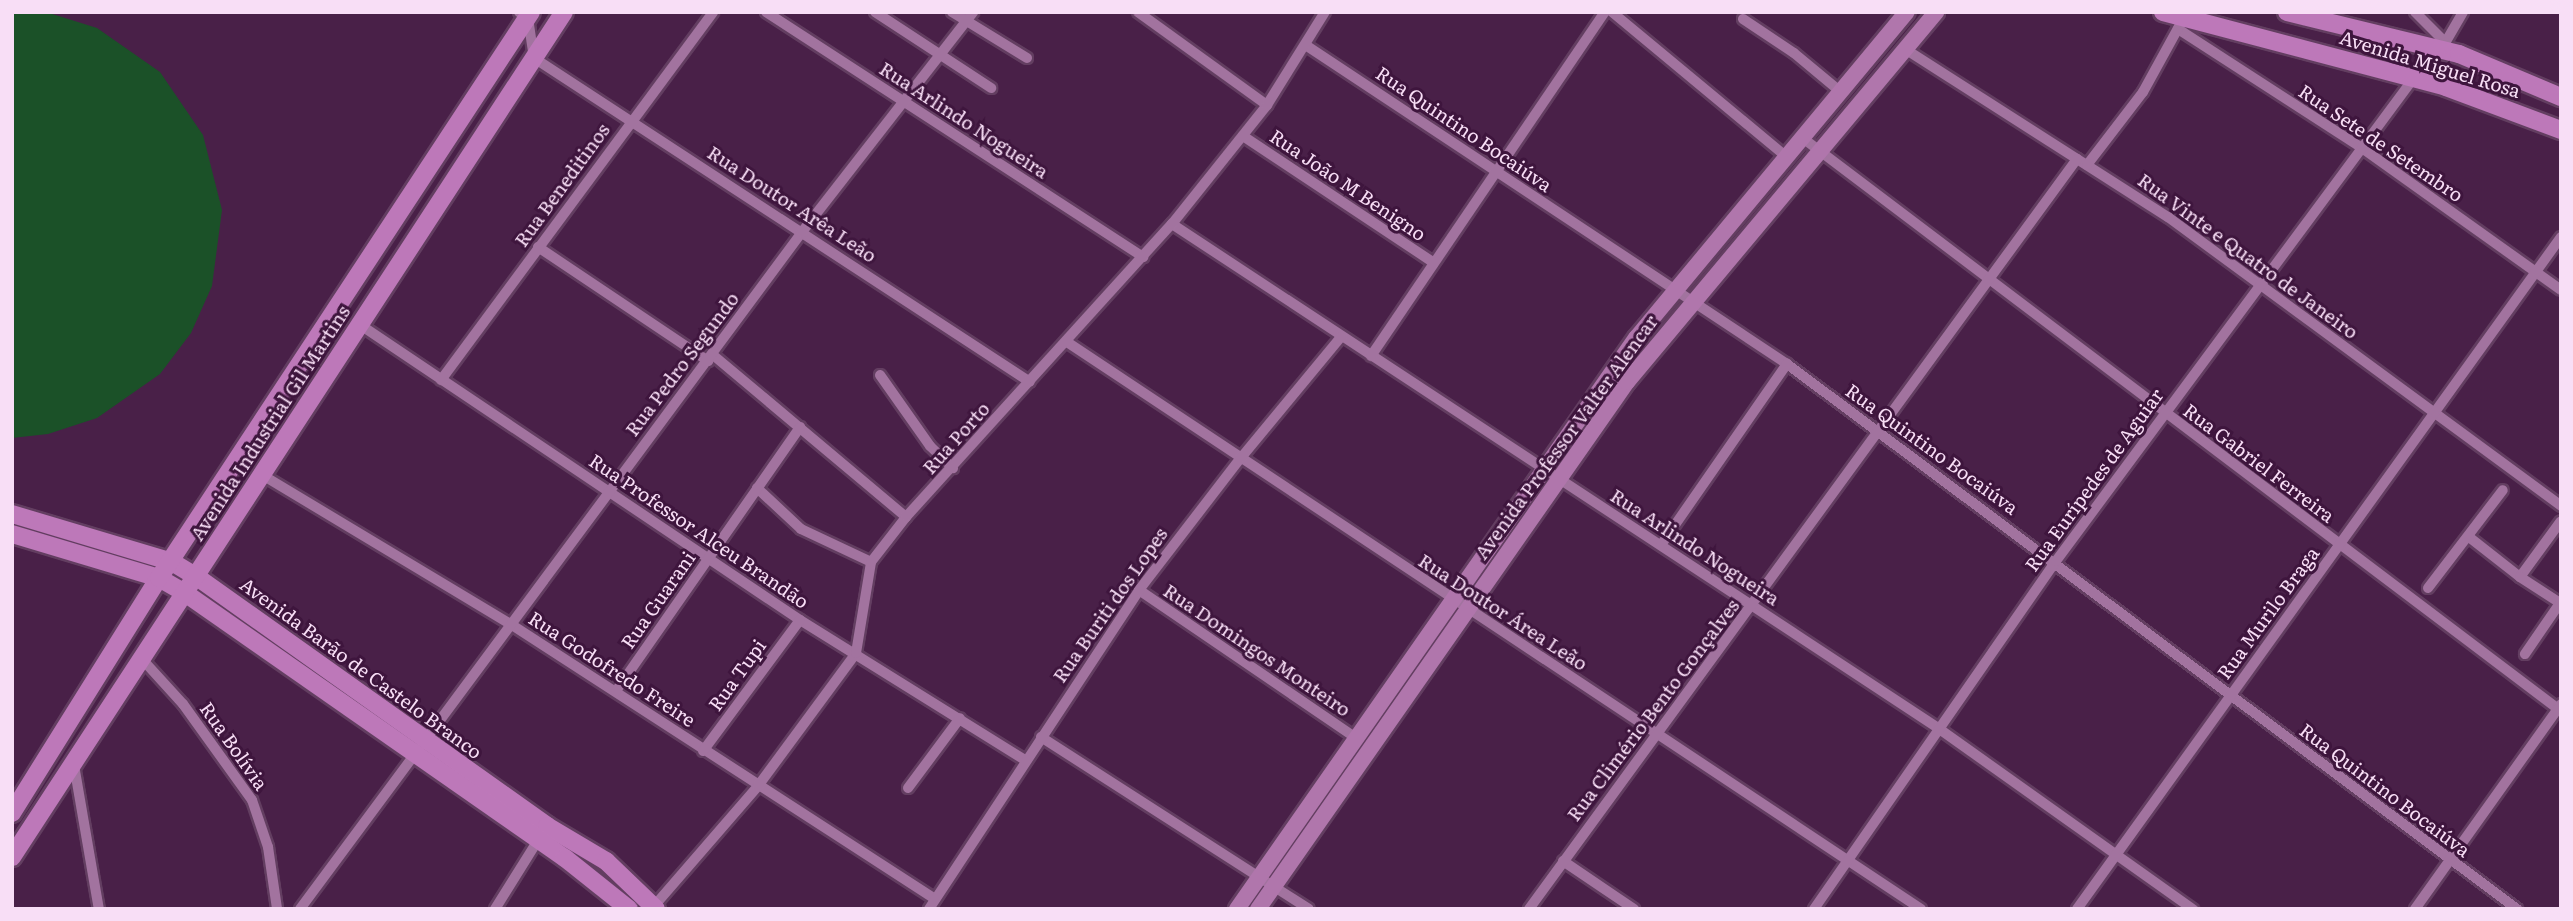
<!DOCTYPE html>
<html>
<head>
<meta charset="utf-8">
<style>
  body { margin:0 }
  #map { position:relative; width:2573px; height:921px; overflow:hidden; background:#492048; font-family:Literata,serif }
  div>[style] { position:absolute }
  .green>* { inset:0; background:#1b5128 }
  .roads { filter:drop-shadow(2px 0 #633e61) drop-shadow(-2px 0 #633e61) drop-shadow(0 2px #633e61) drop-shadow(0 -2px #633e61) }
  .minor>* { height:10px; margin:-5px; padding:0 5px; transform-origin:5px; border-radius:5px; background:#a2739f }
  .secondary>* { height:16px; margin:-8px; padding:0 8px; transform-origin:8px; border-radius:8px; background:#b076ac }
  .primary>* { height:18px; margin:-9px; padding:0 9px; transform-origin:9px; border-radius:9px; background:#bd78b9 }
  span { translate:-50% -50%; white-space:nowrap; text-align:center; line-height:1.15; -webkit-text-stroke:6px #3e153d; paint-order:stroke }
  .street-label { font-size:19px; color:#f8def6 }
  .frame { position:absolute; inset:0; border:14px solid #f8def6; pointer-events:none }
</style>
</head>
<body>
<div id="map">
  <div class="green">
    <i style="clip-path:polygon(12px 12px,46px 12px,97px 28px,160px 72px,203px 135px,222px 210px,212px 286px,191px 333px,160px 374px,97px 418px,48px 434px,12px 438px)"></i>
  </div>
  <div class="roads">
    <div class="minor">
      <i style="left:519px;top:12px;width:11px;rotate:34deg"></i>
      <i style="left:528px;top:18px;width:40px;rotate:81.5deg"></i>
      <i style="left:534px;top:58px;width:592px;rotate:33.15deg"></i>
      <i style="left:766px;top:12px;width:450px;rotate:33deg"></i>
      <i style="left:875px;top:12px;width:139px;rotate:33.2deg"></i>
      <i style="left:952px;top:12px;width:88px;rotate:31.5deg"></i>
      <i style="left:1138px;top:12px;width:159px;rotate:35.8deg"></i>
      <i style="left:1612px;top:12px;width:229px;rotate:39.7deg"></i>
      <i style="left:2415px;top:12px;width:41px;rotate:45deg"></i>
      <i style="left:1743px;top:19px;width:61px;rotate:33.7deg"></i>
      <i style="left:1794px;top:53px;width:62px;rotate:39.8deg"></i>
      <i style="left:2178px;top:29px;width:219px;rotate:32.9deg"></i>
      <i style="left:2362px;top:148px;width:244px;rotate:35.5deg"></i>
      <i style="left:1307px;top:46px;width:576px;rotate:33.52deg"></i>
      <i style="left:1787px;top:364px;width:911px;rotate:36.74deg"></i>
      <i style="left:1905px;top:49px;width:312px;rotate:32.6deg"></i>
      <i style="left:2168px;top:217px;width:488px;rotate:36.3deg"></i>
      <i style="left:2441px;top:50px;width:44px;rotate:-59.9deg"></i>
      <i style="left:1243px;top:136px;width:229px;rotate:33.6deg"></i>
      <i style="left:1804px;top:139px;width:949px;rotate:37.08deg"></i>
      <i style="left:2087px;top:165px;width:92px;rotate:-52.5deg"></i>
      <i style="left:2143px;top:92px;width:79px;rotate:-61.2deg"></i>
      <i style="left:1172px;top:224px;width:917px;rotate:33.34deg"></i>
      <i style="left:1938px;top:728px;width:313px;rotate:35.4deg"></i>
      <i style="left:538px;top:247px;width:205px;rotate:33.8deg"></i>
      <i style="left:359px;top:324px;width:531px;rotate:33.87deg"></i>
      <i style="left:800px;top:620px;width:265px;rotate:31.9deg"></i>
      <i style="left:1067px;top:342px;width:1025px;rotate:33.58deg"></i>
      <i style="left:713px;top:355px;width:252px;rotate:40deg"></i>
      <i style="left:1371px;top:356px;width:416px;rotate:-55.8deg"></i>
      <i style="left:880px;top:375px;width:87px;rotate:54.8deg"></i>
      <i style="left:930px;top:446px;width:32px;rotate:44deg"></i>
      <i style="left:441px;top:380px;width:458px;rotate:-53.5deg"></i>
      <i style="left:264px;top:476px;width:289px;rotate:31deg"></i>
      <i style="left:512px;top:625px;width:504px;rotate:32.93deg"></i>
      <i style="left:757px;top:488px;width:60px;rotate:43deg"></i>
      <i style="left:801px;top:529px;width:77px;rotate:25.2deg"></i>
      <i style="left:2469px;top:537px;width:65px;rotate:38.1deg"></i>
      <i style="left:2520px;top:577px;width:69px;rotate:-53.8deg"></i>
      <i style="left:1661px;top:545px;width:221px;rotate:-55.2deg"></i>
      <i style="left:2520px;top:577px;width:48px;rotate:33deg"></i>
      <i style="left:2560px;top:603px;width:62px;rotate:124.5deg"></i>
      <i style="left:2428px;top:588px;width:123px;rotate:-52.6deg"></i>
      <i style="left:1139px;top:590px;width:263px;rotate:34.3deg"></i>
      <i style="left:142px;top:659px;width:61px;rotate:47.7deg"></i>
      <i style="left:183px;top:704px;width:118px;rotate:54.3deg"></i>
      <i style="left:252px;top:800px;width:50px;rotate:71.2deg"></i>
      <i style="left:268px;top:847px;width:63px;rotate:81.7deg"></i>
      <i style="left:616px;top:691px;width:322px;rotate:-55.1deg"></i>
      <i style="left:1041px;top:737px;width:318px;rotate:32.7deg"></i>
      <i style="left:703px;top:751px;width:163px;rotate:-53.5deg"></i>
      <i style="left:74px;top:765px;width:146px;rotate:80.2deg"></i>
      <i style="left:908px;top:788px;width:87px;rotate:-53.4deg"></i>
      <i style="left:1563px;top:861px;width:86px;rotate:34.1deg"></i>
      <i style="left:655px;top:905px;width:157px;rotate:-49.1deg"></i>
      <i style="left:758px;top:786px;width:165px;rotate:-53.6deg"></i>
      <i style="left:856px;top:653px;width:92px;rotate:-80.6deg"></i>
      <i style="left:871px;top:562px;width:57px;rotate:-52.1deg"></i>
      <i style="left:906px;top:517px;width:396px;rotate:-47.8deg"></i>
      <i style="left:1172px;top:224px;width:152px;rotate:-51.4deg"></i>
      <i style="left:1267px;top:105px;width:110px;rotate:-58.1deg"></i>
      <i style="left:300px;top:909px;width:843px;rotate:-53.44deg"></i>
      <i style="left:802px;top:232px;width:279px;rotate:-52.1deg"></i>
      <i style="left:495px;top:909px;width:85px;rotate:-58deg"></i>
      <i style="left:929px;top:909px;width:382px;rotate:-56.6deg"></i>
      <i style="left:1139px;top:590px;width:165px;rotate:-52.4deg"></i>
      <i style="left:1240px;top:459px;width:158px;rotate:-50.4deg"></i>
      <i style="left:1529px;top:909px;width:929px;rotate:-53.85deg"></i>
      <i style="left:1814px;top:909px;width:424px;rotate:-55.2deg"></i>
      <i style="left:2056px;top:561px;width:600px;rotate:-53.47deg"></i>
      <i style="left:2077px;top:909px;width:828px;rotate:-54.24deg"></i>
      <i style="left:2415px;top:909px;width:252px;rotate:-54.5deg"></i>
    </div>
    <div class="secondary">
      <i style="left:1237px;top:909px;width:697px;rotate:-55.06deg"></i>
      <i style="left:1636px;top:338px;width:424px;rotate:-50.3deg"></i>
      <i style="left:1258px;top:909px;width:643px;rotate:-55deg"></i>
      <i style="left:1627px;top:382px;width:482px;rotate:-50.1deg"></i>
    </div>
    <div class="primary">
      <i style="left:2163px;top:12px;width:293px;rotate:14.8deg"></i>
      <i style="left:2446px;top:87px;width:123px;rotate:20.5deg"></i>
      <i style="left:2287px;top:12px;width:177px;rotate:13.7deg"></i>
      <i style="left:2459px;top:54px;width:111px;rotate:22.9deg"></i>
      <i style="left:12px;top:514px;width:167px;rotate:16.7deg"></i>
      <i style="left:172px;top:562px;width:29px;rotate:31deg"></i>
      <i style="left:197px;top:577px;width:430px;rotate:35.4deg"></i>
      <i style="left:547px;top:826px;width:69px;rotate:30.7deg"></i>
      <i style="left:606px;top:861px;width:69px;rotate:43.8deg"></i>
      <i style="left:12px;top:534px;width:153px;rotate:16.7deg"></i>
      <i style="left:159px;top:578px;width:30px;rotate:30deg"></i>
      <i style="left:185px;top:593px;width:463px;rotate:34.9deg"></i>
      <i style="left:565px;top:858px;width:82px;rotate:38.6deg"></i>
      <i style="left:12px;top:813px;width:277px;rotate:-58deg"></i>
      <i style="left:159px;top:578px;width:677px;rotate:-56.69deg"></i>
      <i style="left:12px;top:857px;width:1009px;rotate:-56.85deg"></i>
    </div>
  </div>
  <div class="street-label">
    <span style="left:2430px;top:64px;rotate:17deg">Avenida Miguel Rosa</span>
    <span style="left:964px;top:120px;rotate:33deg">Rua Arlindo Nogueira</span>
    <span style="left:1464px;top:129px;rotate:34deg">Rua Quintino Bocaiúva</span>
    <span style="left:2381px;top:143px;rotate:34deg">Rua Sete de Setembro</span>
    <span style="left:562px;top:185px;rotate:-54deg">Rua Beneditinos</span>
    <span style="left:1348px;top:185px;rotate:34deg">Rua João M Benigno</span>
    <span style="left:792px;top:204px;rotate:33deg">Rua Doutor Arêa Leão</span>
    <span style="left:2248px;top:256px;rotate:36deg">Rua Vinte e Quatro de Janeiro</span>
    <span style="left:682px;top:364px;rotate:-53deg">Rua Pedro Segundo</span>
    <span style="left:270px;top:423px;rotate:-57deg">Avenida Industrial Gil Martins</span>
    <span style="left:1566px;top:437px;rotate:-54deg">Avenida Professor Valter Alencar</span>
    <span style="left:956px;top:438px;rotate:-48deg">Rua Porto</span>
    <span style="left:1932px;top:449px;rotate:36deg">Rua Quintino Bocaiúva</span>
    <span style="left:2259px;top:463px;rotate:37deg">Rua Gabriel Ferreira</span>
    <span style="left:2094px;top:480px;rotate:-54deg">Rua Eurípedes de Aguiar</span>
    <span style="left:699px;top:531px;rotate:34deg">Rua Professor Alceu Brandão</span>
    <span style="left:1695px;top:547px;rotate:33deg">Rua Arlindo Nogueira</span>
    <span style="left:658px;top:600px;rotate:-55deg">Rua Guarani</span>
    <span style="left:1110px;top:605px;rotate:-55deg">Rua Buriti dos Lopes</span>
    <span style="left:1503px;top:612px;rotate:33deg">Rua Doutor Área Leão</span>
    <span style="left:2268px;top:613px;rotate:-54deg">Rua Murilo Braga</span>
    <span style="left:1257px;top:650px;rotate:34deg">Rua Domingos Monteiro</span>
    <span style="left:361px;top:668px;rotate:36deg">Avenida Barão de Castelo Branco</span>
    <span style="left:612px;top:669px;rotate:33deg">Rua Godofredo Freire</span>
    <span style="left:737px;top:675px;rotate:-54deg">Rua Tupi</span>
    <span style="left:1653px;top:710px;rotate:-53deg">Rua Climério Bento Gonçalves</span>
    <span style="left:234px;top:746px;rotate:55deg">Rua Bolívia</span>
    <span style="left:2385px;top:790px;rotate:37deg">Rua Quintino Bocaiúva</span>
  </div>
  <div class="frame"></div>
</div>
</body>
</html>
